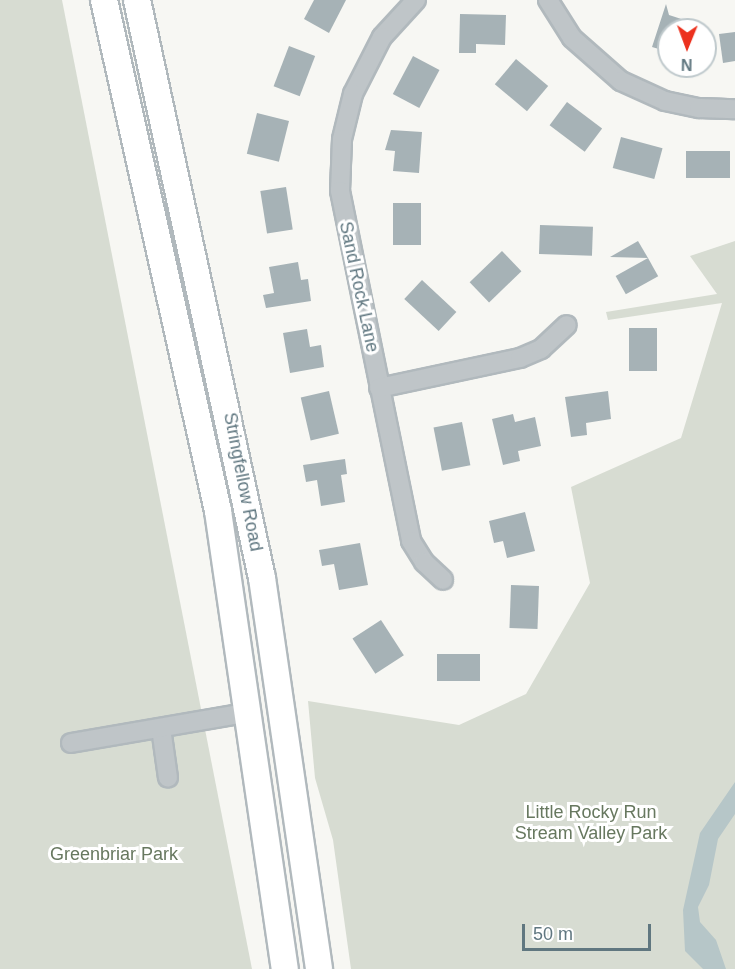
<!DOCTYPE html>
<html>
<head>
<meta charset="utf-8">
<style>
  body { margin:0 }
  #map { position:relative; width:735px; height:969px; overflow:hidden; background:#f7f7f3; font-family:Arial,sans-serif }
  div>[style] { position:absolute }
  .green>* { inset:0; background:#d7dcd2 }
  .water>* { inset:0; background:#b6c6c8 }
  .building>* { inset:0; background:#a6b2b6; transform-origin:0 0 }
  .roads { filter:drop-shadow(2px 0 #b1b9bd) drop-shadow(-2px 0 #b1b9bd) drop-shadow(0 2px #b1b9bd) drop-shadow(0 -2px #b1b9bd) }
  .street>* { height:18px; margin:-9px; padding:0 9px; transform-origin:9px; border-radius:9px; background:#bfc5c8 }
  .secondary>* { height:26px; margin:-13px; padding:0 13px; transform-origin:13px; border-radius:13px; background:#fff }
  span { translate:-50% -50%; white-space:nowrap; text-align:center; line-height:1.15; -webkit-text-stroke:6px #fff; paint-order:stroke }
  .street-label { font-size:18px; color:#607780 }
  .park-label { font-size:18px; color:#67785f }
  .north { position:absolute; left:657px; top:18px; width:60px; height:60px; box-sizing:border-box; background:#fff; border:2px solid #bfc9cc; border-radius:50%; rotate:181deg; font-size:16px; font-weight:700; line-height:24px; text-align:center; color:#607780 }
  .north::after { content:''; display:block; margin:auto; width:21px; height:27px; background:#ec311e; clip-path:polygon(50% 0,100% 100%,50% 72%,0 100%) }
  .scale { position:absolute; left:522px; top:924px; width:129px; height:27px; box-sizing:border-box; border:3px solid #607780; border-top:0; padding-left:8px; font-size:18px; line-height:21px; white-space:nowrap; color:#607780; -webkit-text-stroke:4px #fff; paint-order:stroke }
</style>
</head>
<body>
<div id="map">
  <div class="green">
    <i style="clip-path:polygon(0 0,62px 0,252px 969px,0 969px)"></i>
    <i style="clip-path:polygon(735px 241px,735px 969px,351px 969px,333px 840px,315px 778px,308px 701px,459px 725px,526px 694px,590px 583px,571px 487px,681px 438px,722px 303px,608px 320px,606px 312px,717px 294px,690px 256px)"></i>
  </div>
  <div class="water">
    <i style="clip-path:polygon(735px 782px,735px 814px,718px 839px,709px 885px,698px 907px,700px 922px,716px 940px,726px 969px,703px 969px,685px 951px,683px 910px,700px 833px)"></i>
  </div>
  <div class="building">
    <i style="clip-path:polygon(314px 0,346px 0,329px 33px,304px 19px)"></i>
    <i style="clip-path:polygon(666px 4px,669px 15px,706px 27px,705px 30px,669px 30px,669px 52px,652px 47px)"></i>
    <i style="clip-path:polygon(460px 14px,506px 15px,505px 45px,476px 44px,476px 53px,459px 53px)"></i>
    <i style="clip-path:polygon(735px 32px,735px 61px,723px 63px,719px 34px)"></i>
    <i style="left:289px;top:46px;width:28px;height:43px;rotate:21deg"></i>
    <i style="left:413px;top:56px;width:30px;height:43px;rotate:28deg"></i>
    <i style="left:516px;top:59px;width:42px;height:33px;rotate:40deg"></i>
    <i style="left:567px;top:102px;width:44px;height:29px;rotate:37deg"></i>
    <i style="left:257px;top:113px;width:33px;height:42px;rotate:14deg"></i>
    <i style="clip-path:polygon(391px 130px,422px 132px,419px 173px,393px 171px,395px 151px,385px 150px)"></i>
    <i style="left:621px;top:137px;width:43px;height:32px;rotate:15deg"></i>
    <i style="left:686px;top:151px;width:44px;height:27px"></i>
    <i style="left:286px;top:187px;width:43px;height:26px;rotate:81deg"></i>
    <i style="left:393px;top:203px;width:28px;height:42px"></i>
    <i style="left:540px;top:225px;width:53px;height:29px;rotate:2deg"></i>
    <i style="clip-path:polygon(638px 241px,648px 258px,610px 257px)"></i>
    <i style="left:502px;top:251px;width:28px;height:45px;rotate:46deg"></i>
    <i style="left:648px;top:258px;width:21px;height:37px;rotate:61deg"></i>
    <i style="clip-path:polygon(298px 262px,301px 280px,308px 279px,311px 301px,266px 308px,263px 295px,274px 293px,269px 267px)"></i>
    <i style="left:422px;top:280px;width:47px;height:26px;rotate:43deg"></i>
    <i style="left:629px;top:328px;width:28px;height:43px"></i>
    <i style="clip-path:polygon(307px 329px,310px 347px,321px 345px,324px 367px,290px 373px,283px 333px)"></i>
    <i style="left:329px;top:391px;width:44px;height:29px;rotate:77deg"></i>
    <i style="clip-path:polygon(608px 391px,611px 419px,586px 423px,587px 435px,571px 437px,565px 397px)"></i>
    <i style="clip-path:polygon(513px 414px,515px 422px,535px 417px,541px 446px,518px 451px,520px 461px,503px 465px,492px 419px)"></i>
    <i style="left:462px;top:422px;width:44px;height:29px;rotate:79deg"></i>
    <i style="clip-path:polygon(345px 459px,347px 474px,341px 475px,345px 502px,321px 506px,317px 480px,306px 482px,303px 465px)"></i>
    <i style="clip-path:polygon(525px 512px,535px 551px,507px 558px,503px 541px,494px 543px,489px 521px)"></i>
    <i style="clip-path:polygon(360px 543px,368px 585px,339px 590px,334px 564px,322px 566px,319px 550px)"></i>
    <i style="left:511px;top:585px;width:28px;height:43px;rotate:2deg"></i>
    <i style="left:381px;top:620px;width:42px;height:34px;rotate:57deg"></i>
    <i style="left:437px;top:654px;width:43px;height:27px"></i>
  </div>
  <div class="roads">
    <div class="street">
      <i style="left:416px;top:0;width:50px;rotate:132.6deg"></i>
      <i style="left:382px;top:37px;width:64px;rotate:117deg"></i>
      <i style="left:353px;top:94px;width:46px;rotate:103.7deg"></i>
      <i style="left:342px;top:139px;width:52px;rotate:92.2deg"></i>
      <i style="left:340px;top:191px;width:357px;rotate:78.5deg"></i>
      <i style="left:411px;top:541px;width:25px;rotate:58deg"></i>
      <i style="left:424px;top:562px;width:26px;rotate:43deg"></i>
      <i style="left:548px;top:0;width:45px;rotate:57.7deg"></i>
      <i style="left:572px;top:38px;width:65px;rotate:41.3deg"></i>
      <i style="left:621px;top:81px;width:48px;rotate:24.4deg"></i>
      <i style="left:665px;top:101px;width:35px;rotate:12deg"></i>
      <i style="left:699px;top:108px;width:36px;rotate:2deg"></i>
      <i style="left:379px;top:388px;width:144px;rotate:-12deg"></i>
      <i style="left:520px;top:358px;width:23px;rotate:-23deg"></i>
      <i style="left:541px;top:349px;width:35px;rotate:-43deg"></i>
      <i style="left:161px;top:728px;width:50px;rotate:82deg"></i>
      <i style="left:71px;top:743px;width:182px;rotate:-9.8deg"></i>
    </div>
    <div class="secondary">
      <i style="left:104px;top:0;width:524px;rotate:77.42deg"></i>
      <i style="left:218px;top:511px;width:463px;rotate:81.7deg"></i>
      <i style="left:137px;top:0;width:591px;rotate:77.8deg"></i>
      <i style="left:262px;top:578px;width:395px;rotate:81.7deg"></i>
    </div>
  </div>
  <div class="street-label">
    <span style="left:359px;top:287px;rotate:78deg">Sand Rock Lane</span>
    <span style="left:243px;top:482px;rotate:79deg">Stringfellow Road</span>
  </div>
  <div class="park-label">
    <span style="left:591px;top:823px">Little Rocky Run<br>Stream Valley Park</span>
    <span style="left:114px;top:854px">Greenbriar Park</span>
  </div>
  <div class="north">N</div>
  <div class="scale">50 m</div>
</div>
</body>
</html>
